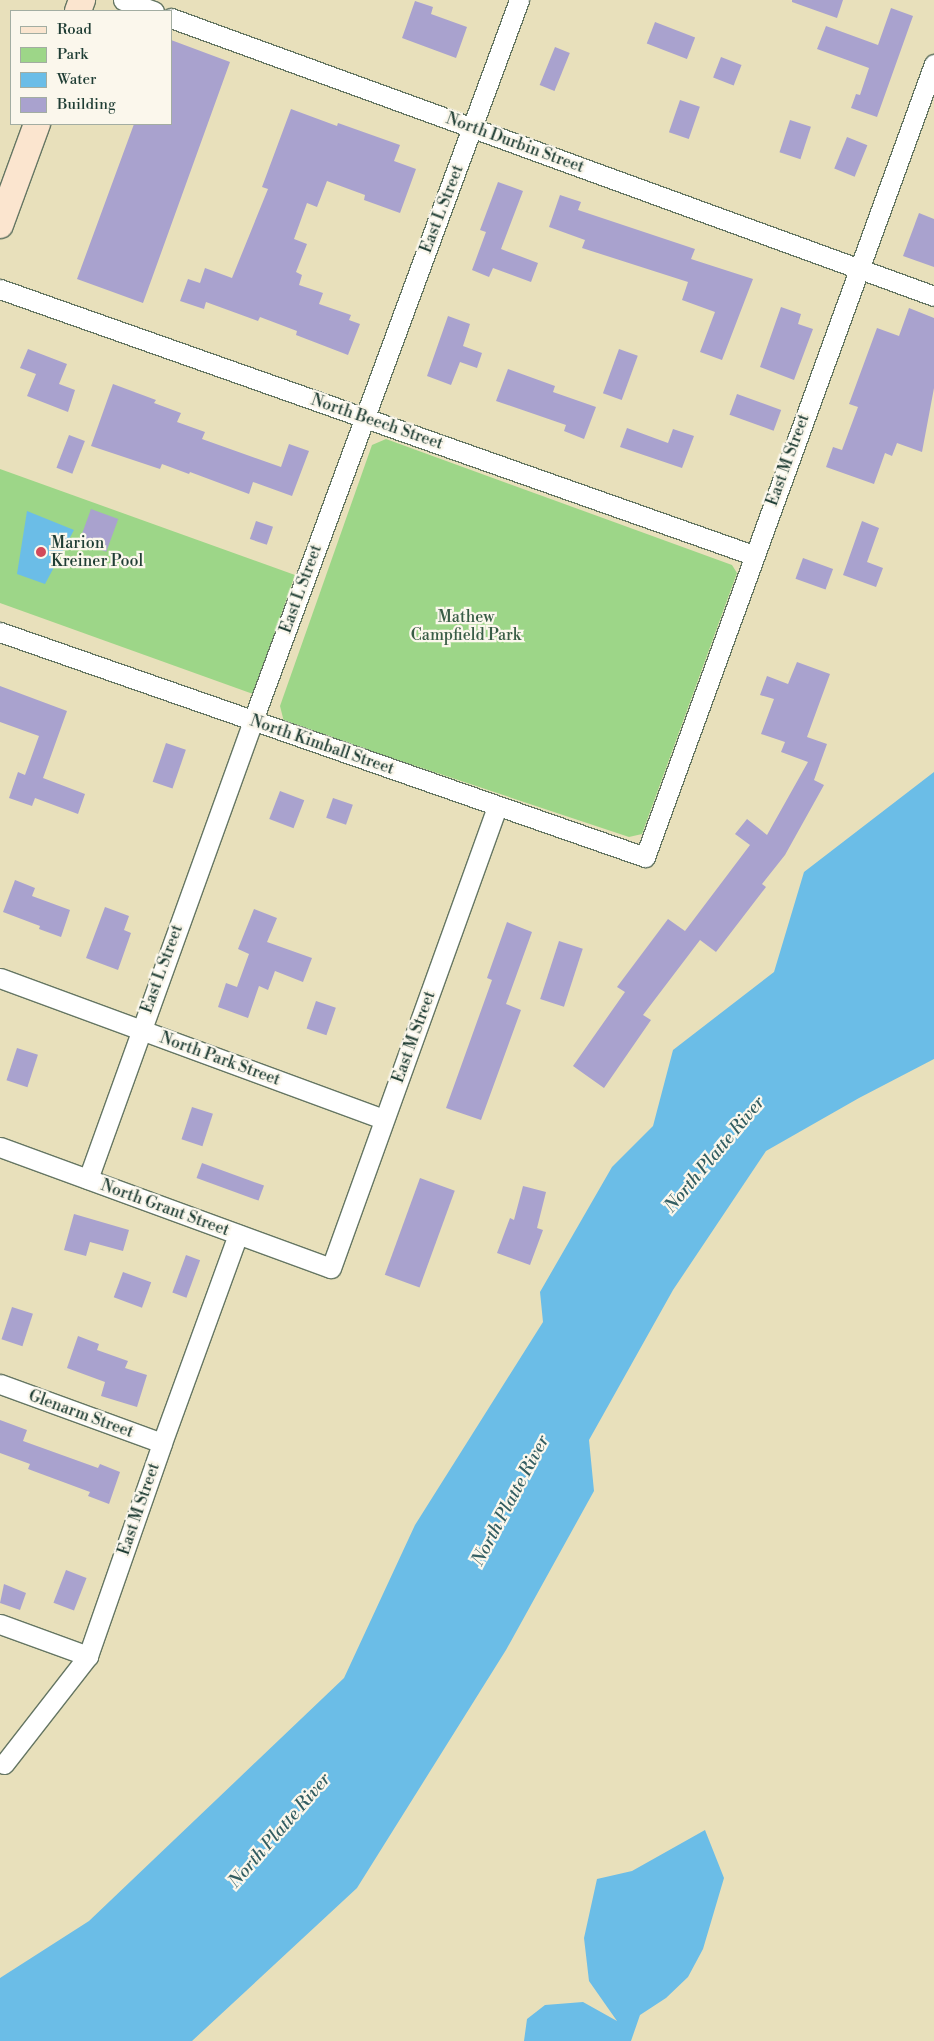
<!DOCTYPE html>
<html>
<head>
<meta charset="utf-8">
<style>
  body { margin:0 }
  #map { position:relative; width:934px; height:2041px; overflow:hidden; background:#e8e0bb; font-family:"Libre Bodoni",serif }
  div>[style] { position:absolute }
  .green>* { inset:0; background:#9dd688 }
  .water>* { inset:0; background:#6bbde7 }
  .building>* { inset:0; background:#a9a2ce; transform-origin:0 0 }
  .roads { filter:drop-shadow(1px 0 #657663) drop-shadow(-1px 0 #657663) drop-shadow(0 1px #657663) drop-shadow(0 -1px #657663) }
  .street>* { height:19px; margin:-9.5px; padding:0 9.5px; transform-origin:9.5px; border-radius:9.5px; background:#fff }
  .secondary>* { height:26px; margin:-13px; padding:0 13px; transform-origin:13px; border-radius:13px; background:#fbe5cf }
  .dots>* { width:14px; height:14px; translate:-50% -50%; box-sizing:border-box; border:2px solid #fbf7ec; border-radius:50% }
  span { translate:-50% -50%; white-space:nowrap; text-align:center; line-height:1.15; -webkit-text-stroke:4.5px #fbf7ec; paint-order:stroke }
  .street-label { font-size:16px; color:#1f3d34 }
  .poi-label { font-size:16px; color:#1f3d34 }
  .left { translate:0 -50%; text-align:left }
  .park-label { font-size:16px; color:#385c45 }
  .water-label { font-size:18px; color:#325d61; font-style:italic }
  .legend { position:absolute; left:10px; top:10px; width:162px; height:115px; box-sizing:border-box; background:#fbf7ec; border:1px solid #a3ada2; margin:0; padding:6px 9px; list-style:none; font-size:15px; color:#1f3d34 }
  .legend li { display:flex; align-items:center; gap:10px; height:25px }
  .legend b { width:25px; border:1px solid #a3ada2 }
</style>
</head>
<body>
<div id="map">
  <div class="green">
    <i style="clip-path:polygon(386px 439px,732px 565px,737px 573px,642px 834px,629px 837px,284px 722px,280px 706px,372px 445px)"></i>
    <i style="clip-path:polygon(0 469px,295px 575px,253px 694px,0 603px)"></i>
  </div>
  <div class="water">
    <i style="clip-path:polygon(27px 511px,74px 530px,45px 584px,17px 574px)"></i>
    <i style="clip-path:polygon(934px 772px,934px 1059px,859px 1098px,766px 1151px,673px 1290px,589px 1440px,594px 1491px,506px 1650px,357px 1888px,192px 2041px,0 2041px,0 1978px,89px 1921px,344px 1678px,415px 1525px,543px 1322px,540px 1292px,612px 1167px,653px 1126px,673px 1050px,774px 972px,804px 872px)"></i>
    <i style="clip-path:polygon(705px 1830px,724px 1878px,703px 1949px,688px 1977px,666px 1998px,640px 2015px,631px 2041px,524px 2041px,527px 2019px,545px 2005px,583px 2002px,617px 2021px,589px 1981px,584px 1938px,597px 1879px,632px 1871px)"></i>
  </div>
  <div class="building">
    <i style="clip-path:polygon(792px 0,843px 0,837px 18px,792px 2px)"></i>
    <i style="clip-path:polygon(415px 1px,433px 7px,431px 14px,467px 27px,456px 58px,402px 38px)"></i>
    <i style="clip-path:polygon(891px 8px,913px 16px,877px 117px,851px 108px,856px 94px,860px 95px,869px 68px,817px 49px,826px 26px,878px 45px)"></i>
    <i style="left:655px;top:22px;width:43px;height:23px;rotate:21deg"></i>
    <i style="clip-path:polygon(171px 40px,230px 62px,143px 303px,77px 279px,134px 124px,171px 124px)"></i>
    <i style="left:555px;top:47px;width:16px;height:41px;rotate:22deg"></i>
    <i style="left:721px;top:57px;width:22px;height:22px;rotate:21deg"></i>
    <i style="left:680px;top:100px;width:21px;height:34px;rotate:19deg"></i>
    <i style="clip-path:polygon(291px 109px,337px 126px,338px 123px,400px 145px,394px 161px,416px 169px,400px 213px,364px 200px,365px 195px,327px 181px,317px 207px,307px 203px,294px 239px,307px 244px,296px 272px,302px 275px,299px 285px,323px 293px,319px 304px,351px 315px,349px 320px,360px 324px,348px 355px,296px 335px,297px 331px,260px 317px,258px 321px,206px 302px,204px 309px,180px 301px,188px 279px,200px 283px,205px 268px,232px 278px,268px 189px,262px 187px)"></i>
    <i style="left:790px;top:120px;width:22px;height:34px;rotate:18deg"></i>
    <i style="left:847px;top:137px;width:22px;height:34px;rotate:22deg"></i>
    <i style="clip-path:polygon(498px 182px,523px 191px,501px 249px,538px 263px,531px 282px,493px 268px,489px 277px,472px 270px,486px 232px,480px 230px)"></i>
    <i style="clip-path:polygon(560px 195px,581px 202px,578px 210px,695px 249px,691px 259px,753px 279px,722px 360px,700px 352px,715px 312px,682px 300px,688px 282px,582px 248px,585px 240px,549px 227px)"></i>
    <i style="clip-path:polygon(919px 213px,934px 219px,934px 267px,903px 256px)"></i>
    <i style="clip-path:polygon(781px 307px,801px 314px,798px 324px,813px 329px,794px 380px,760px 367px)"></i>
    <i style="clip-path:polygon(909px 308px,934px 318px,934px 388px,922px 452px,897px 443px,892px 456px,885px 453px,874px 484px,826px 467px,833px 447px,842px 450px,858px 407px,849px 404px,877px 328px,899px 336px)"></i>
    <i style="clip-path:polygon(448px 316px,470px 324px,463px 346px,482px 353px,477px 368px,460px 362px,451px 385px,427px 376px)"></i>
    <i style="clip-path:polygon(28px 349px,67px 364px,59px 384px,75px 390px,68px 412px,27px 396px,36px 374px,20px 368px)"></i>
    <i style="left:619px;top:349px;width:20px;height:47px;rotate:20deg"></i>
    <i style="clip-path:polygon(508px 369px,555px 386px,553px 392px,596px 407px,584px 439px,564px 431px,566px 425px,496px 401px)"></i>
    <i style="clip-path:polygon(113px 384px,156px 400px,154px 403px,181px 413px,177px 422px,205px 432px,202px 439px,281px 467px,289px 444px,309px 451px,292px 496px,253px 482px,249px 494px,190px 472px,189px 474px,162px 464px,160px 469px,91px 446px)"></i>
    <i style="left:737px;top:394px;width:47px;height:22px;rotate:20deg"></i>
    <i style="clip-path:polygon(627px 428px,668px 443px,673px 429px,694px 436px,682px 468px,620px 447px)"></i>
    <i style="left:69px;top:435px;width:17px;height:35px;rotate:21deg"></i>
    <i style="left:91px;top:509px;width:29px;height:35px;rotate:20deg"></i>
    <i style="left:256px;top:521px;width:18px;height:19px;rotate:19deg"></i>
    <i style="clip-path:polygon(862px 521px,879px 528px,867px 562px,883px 568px,876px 587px,843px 575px)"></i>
    <i style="left:803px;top:558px;width:32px;height:22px;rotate:20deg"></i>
    <i style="clip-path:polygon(797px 662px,830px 674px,807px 737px,827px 744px,814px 780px,824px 785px,785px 855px,762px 884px,766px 887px,716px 952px,700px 940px,643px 1015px,651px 1020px,604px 1088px,573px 1066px,625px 992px,617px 987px,668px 919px,685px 931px,750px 845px,735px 834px,747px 819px,767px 835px,808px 762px,781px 752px,785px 742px,761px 734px,774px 699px,760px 695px,767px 676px,788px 684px)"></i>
    <i style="clip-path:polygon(0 686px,67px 711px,43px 778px,85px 794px,78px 814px,35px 798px,32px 806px,9px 798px,18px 772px,25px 775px,39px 736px,0 722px)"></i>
    <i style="left:166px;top:743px;width:21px;height:41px;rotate:19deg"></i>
    <i style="left:280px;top:791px;width:26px;height:30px;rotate:21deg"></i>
    <i style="left:333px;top:798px;width:21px;height:21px;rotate:19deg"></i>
    <i style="clip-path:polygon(15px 880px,35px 888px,32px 896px,70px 910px,61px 937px,39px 929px,40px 926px,3px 912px)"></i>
    <i style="clip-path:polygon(105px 907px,129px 916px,124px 930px,131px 933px,118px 970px,86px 958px)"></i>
    <i style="clip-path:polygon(254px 909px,277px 918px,267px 942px,312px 958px,303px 982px,275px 971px,268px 990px,259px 986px,248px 1018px,218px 1007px,226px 983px,237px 987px,249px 954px,238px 949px)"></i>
    <i style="clip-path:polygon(507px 922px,532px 932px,506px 1004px,521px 1010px,481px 1120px,446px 1108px,492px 980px,487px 978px)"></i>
    <i style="left:559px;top:941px;width:25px;height:61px;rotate:18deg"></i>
    <i style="left:316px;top:1001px;width:21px;height:29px;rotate:19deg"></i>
    <i style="left:17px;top:1048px;width:22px;height:34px;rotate:18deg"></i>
    <i style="left:192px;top:1107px;width:22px;height:34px;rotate:18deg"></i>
    <i style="left:202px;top:1163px;width:66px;height:16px;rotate:20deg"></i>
    <i style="left:420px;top:1178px;width:37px;height:103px;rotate:20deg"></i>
    <i style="clip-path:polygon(523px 1186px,546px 1192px,537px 1228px,543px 1230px,530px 1265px,497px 1253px,510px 1218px,514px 1220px)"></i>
    <i style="clip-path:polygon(74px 1214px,129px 1230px,123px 1251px,90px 1242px,86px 1256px,64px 1250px)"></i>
    <i style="left:186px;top:1255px;width:15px;height:40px;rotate:20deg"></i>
    <i style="left:123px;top:1272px;width:30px;height:27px;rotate:20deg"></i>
    <i style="left:12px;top:1307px;width:22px;height:34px;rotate:18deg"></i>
    <i style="clip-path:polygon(78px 1336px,99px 1344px,97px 1350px,128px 1361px,125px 1368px,147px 1375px,137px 1407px,101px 1396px,105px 1382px,67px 1368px)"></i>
    <i style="clip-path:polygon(0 1420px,27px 1430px,23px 1441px,98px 1468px,100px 1464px,120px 1472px,109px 1504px,88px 1496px,90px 1492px,28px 1469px,30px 1464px,0 1453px)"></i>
    <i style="left:66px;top:1570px;width:22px;height:35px;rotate:21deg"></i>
    <i style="clip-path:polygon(4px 1584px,26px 1593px,20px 1610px,0 1603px)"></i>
  </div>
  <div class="roads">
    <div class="street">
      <i style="left:123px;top:0;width:33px;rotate:20deg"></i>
      <i style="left:171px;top:18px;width:812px;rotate:20.02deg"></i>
      <i style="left:0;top:289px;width:799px;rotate:19.46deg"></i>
      <i style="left:0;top:632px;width:683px;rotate:19.23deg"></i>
      <i style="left:645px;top:857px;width:844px;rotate:-69.98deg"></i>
      <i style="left:0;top:978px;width:409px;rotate:20.2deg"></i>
      <i style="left:0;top:1147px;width:352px;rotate:20.1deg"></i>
      <i style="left:331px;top:1268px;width:491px;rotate:-70.2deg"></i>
      <i style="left:88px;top:1179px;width:488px;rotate:-70.2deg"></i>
      <i style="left:253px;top:720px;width:768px;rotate:-69.72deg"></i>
      <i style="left:0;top:1384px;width:172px;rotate:20deg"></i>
      <i style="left:0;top:1624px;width:94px;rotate:20deg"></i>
      <i style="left:4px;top:1764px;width:137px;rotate:-52.1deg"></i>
      <i style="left:88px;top:1656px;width:225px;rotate:-70.8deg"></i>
      <i style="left:162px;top:1443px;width:222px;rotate:-70deg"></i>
    </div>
    <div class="secondary">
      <i style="left:78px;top:11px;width:12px;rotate:-70deg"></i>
      <i style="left:0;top:225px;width:108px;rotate:-69.9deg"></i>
    </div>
  </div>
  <div class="dots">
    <i style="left:41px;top:552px;background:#d1495b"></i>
  </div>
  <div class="street-label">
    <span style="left:515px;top:143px;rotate:20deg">North Durbin Street</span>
    <span style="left:442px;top:209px;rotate:-69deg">East L Street</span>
    <span style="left:377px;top:422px;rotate:19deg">North Beech Street</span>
    <span style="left:788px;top:460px;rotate:-70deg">East M Street</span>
    <span style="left:301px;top:589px;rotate:-70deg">East L Street</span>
    <span style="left:322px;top:745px;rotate:19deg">North Kimball Street</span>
    <span style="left:162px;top:969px;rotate:-70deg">East L Street</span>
    <span style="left:414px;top:1037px;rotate:-70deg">East M Street</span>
    <span style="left:220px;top:1059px;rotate:20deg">North Park Street</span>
    <span style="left:165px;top:1208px;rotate:20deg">North Grant Street</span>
    <span style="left:81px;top:1414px;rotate:20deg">Glenarm Street</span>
    <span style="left:139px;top:1509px;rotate:-71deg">East M Street</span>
  </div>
  <div class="poi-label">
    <span class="left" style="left:51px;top:552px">Marion<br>Kreiner Pool</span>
  </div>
  <div class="park-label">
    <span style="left:466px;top:626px">Mathew<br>Campfield Park</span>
  </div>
  <div class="water-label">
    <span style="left:715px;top:1155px;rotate:-50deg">North Platte River</span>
    <span style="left:511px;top:1501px;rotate:-62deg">North Platte River</span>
    <span style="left:280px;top:1831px;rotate:-49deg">North Platte River</span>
  </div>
  <ul class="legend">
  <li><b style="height:6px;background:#fbe5cf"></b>Road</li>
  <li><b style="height:14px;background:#9dd688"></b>Park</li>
  <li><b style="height:14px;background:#6bbde7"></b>Water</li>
  <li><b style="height:14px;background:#a9a2ce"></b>Building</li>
  </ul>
</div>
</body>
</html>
